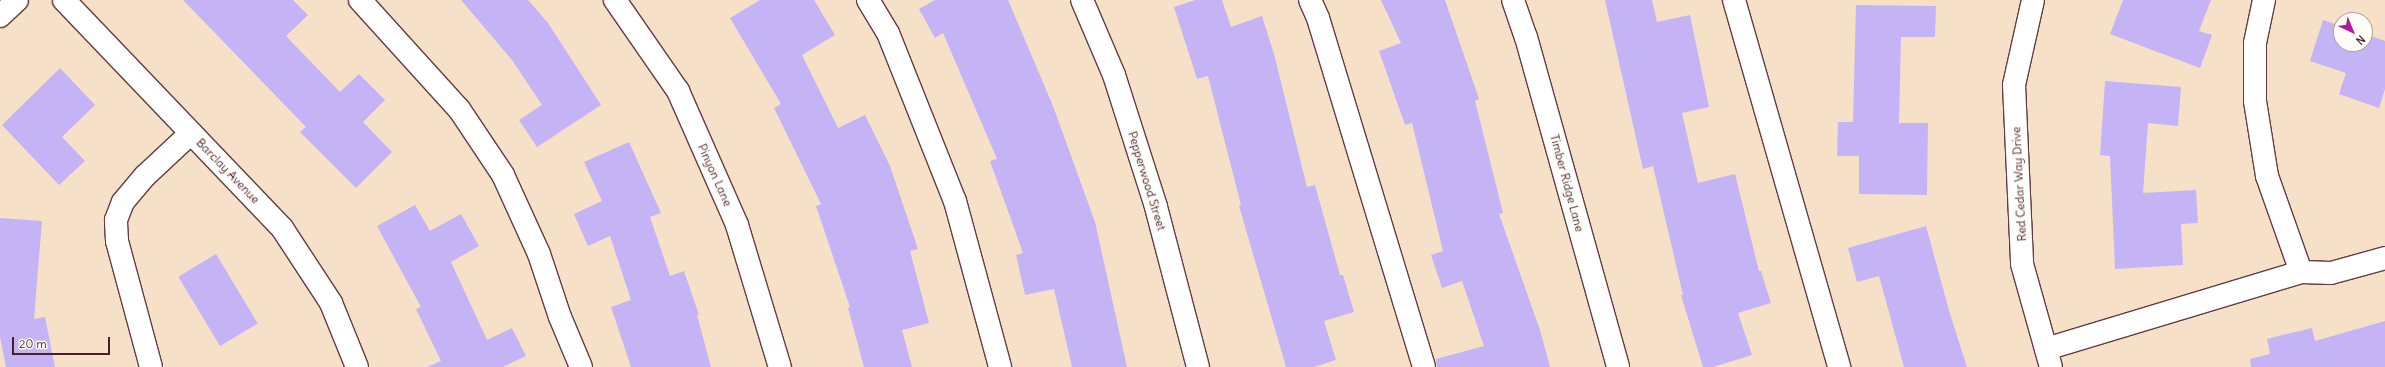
<!DOCTYPE html>
<html>
<head>
<meta charset="utf-8">
<style>
  body { margin:0 }
  #map { position:relative; width:2385px; height:367px; overflow:hidden; background:#f6e0c8; font-family:Delius,sans-serif }
  div>[style] { position:absolute }
  .building>* { inset:0; background:#c5b4f5; transform-origin:0 0 }
  .roads { filter:drop-shadow(1px 0 #643c43) drop-shadow(-1px 0 #643c43) drop-shadow(0 1px #643c43) drop-shadow(0 -1px #643c43) }
  .minor>* { height:22px; margin:-11px; padding:0 11px; transform-origin:11px; border-radius:11px; background:#fff }
  span { translate:-50% -50%; white-space:nowrap; text-align:center; line-height:1.15; -webkit-text-stroke:3.5px #fdfcf7; paint-order:stroke }
  .street-label { font-size:12px; color:#4a1f2b }
  .north { position:absolute; left:2333px; top:12px; width:40px; height:40px; box-sizing:border-box; background:#fdfcf7; border:1px solid #b5a4a5; border-radius:50%; rotate:136deg; font-size:11px; font-weight:700; line-height:16px; text-align:center; color:#4a1f2b }
  .north::after { content:''; display:block; margin:auto; width:14px; height:18px; background:#b5179e; clip-path:polygon(50% 0,100% 100%,50% 72%,0 100%) }
  .scale { position:absolute; left:12px; top:337px; width:98px; height:18px; box-sizing:border-box; border:2px solid #4a1f2b; border-top:0; padding-left:5px; font-size:12px; line-height:14px; white-space:nowrap; color:#4a1f2b; -webkit-text-stroke:3px #fdfcf7; paint-order:stroke }
</style>
</head>
<body>
<div id="map">
  <div class="building">
    <i style="clip-path:polygon(183px 0,293px 0,308px 15px,286px 36px,340px 92px,359px 74px,385px 100px,363px 122px,392px 152px,356px 188px,300px 132px,306px 127px)"></i>
    <i style="clip-path:polygon(461px 0,528px 0,548px 23px,601px 105px,537px 147px,519px 120px,542px 105px,512px 60px)"></i>
    <i style="clip-path:polygon(760px 0,814px 0,835px 35px,802px 55px,838px 128px,865px 115px,890px 166px,918px 249px,910px 251px,929px 323px,902px 330px,912px 367px,864px 367px,848px 308px,850px 307px,816px 206px,821px 204px,774px 108px,781px 104px,730px 18px)"></i>
    <i style="clip-path:polygon(935px 0,1008px 0,1053px 106px,1095px 222px,1127px 367px,1072px 367px,1054px 289px,1025px 295px,1016px 255px,1023px 253px,990px 161px,997px 159px,943px 33px,935px 38px,919px 9px)"></i>
    <i style="clip-path:polygon(1195px 0,1222px 0,1231px 27px,1262px 16px,1274px 54px,1307px 187px,1315px 185px,1340px 275px,1343px 275px,1354px 312px,1324px 321px,1336px 360px,1314px 367px,1286px 367px,1239px 206px,1241px 205px,1208px 76px,1197px 79px,1174px 7px)"></i>
    <i style="clip-path:polygon(1381px 0,1445px 0,1479px 99px,1475px 101px,1503px 213px,1499px 214px,1540px 330px,1550px 367px,1437px 367px,1436px 359px,1484px 346px,1462px 281px,1442px 288px,1431px 255px,1443px 251px,1412px 123px,1405px 125px,1379px 51px,1401px 43px)"></i>
    <i style="clip-path:polygon(1605px 0,1652px 0,1657px 22px,1690px 15px,1709px 107px,1682px 113px,1698px 183px,1735px 174px,1759px 271px,1761px 271px,1771px 303px,1738px 313px,1752px 355px,1713px 367px,1703px 367px,1681px 295px,1683px 295px,1653px 166px,1643px 169px)"></i>
    <i style="clip-path:polygon(2123px 0,2211px 0,2199px 31px,2212px 35px,2200px 68px,2110px 34px)"></i>
    <i style="clip-path:polygon(1856px 5px,1936px 6px,1935px 37px,1901px 37px,1899px 123px,1928px 123px,1927px 195px,1859px 194px,1859px 156px,1837px 156px,1838px 122px,1853px 122px)"></i>
    <i style="clip-path:polygon(2323px 20px,2341px 26px,2341px 44px,2365px 44px,2365px 34px,2385px 41px,2385px 89px,2379px 108px,2339px 94px,2346px 73px,2310px 61px)"></i>
    <i style="clip-path:polygon(60px 68px,95px 105px,62px 137px,85px 161px,59px 185px,2px 125px)"></i>
    <i style="clip-path:polygon(2105px 81px,2181px 87px,2178px 126px,2148px 123px,2143px 193px,2196px 190px,2198px 223px,2181px 224px,2183px 265px,2115px 269px,2110px 156px,2100px 155px)"></i>
    <i style="clip-path:polygon(629px 142px,661px 213px,650px 217px,670px 276px,684px 271px,699px 315px,697px 315px,711px 367px,631px 367px,611px 307px,631px 300px,610px 236px,588px 246px,574px 214px,602px 201px,584px 162px)"></i>
    <i style="clip-path:polygon(415px 205px,430px 231px,461px 214px,479px 246px,451px 262px,487px 340px,512px 328px,526px 356px,503px 367px,427px 367px,441px 361px,416px 309px,421px 307px,377px 226px)"></i>
    <i style="clip-path:polygon(0 218px,42px 221px,34px 319px,45px 317px,55px 367px,6px 367px,0 337px)"></i>
    <i style="clip-path:polygon(1926px 226px,1950px 314px,1967px 367px,1904px 367px,1879px 276px,1857px 282px,1848px 248px)"></i>
    <i style="left:216px;top:254px;width:81px;height:44px;rotate:59deg"></i>
    <i style="clip-path:polygon(2385px 321px,2385px 367px,2251px 367px,2250px 359px,2270px 354px,2267px 339px,2312px 328px,2315px 341px)"></i>
  </div>
  <div class="roads">
    <div class="minor">
      <i style="left:64px;top:0;width:315px;rotate:46.3deg"></i>
      <i style="left:282px;top:228px;width:90px;rotate:56.8deg"></i>
      <i style="left:331px;top:303px;width:69px;rotate:67.9deg"></i>
      <i style="left:360px;top:0;width:147px;rotate:47.8deg"></i>
      <i style="left:459px;top:109px;width:79px;rotate:56.3deg"></i>
      <i style="left:503px;top:175px;width:87px;rotate:65.5deg"></i>
      <i style="left:539px;top:254px;width:66px;rotate:71.6deg"></i>
      <i style="left:560px;top:317px;width:54px;rotate:67.2deg"></i>
      <i style="left:615px;top:0;width:111px;rotate:55.3deg"></i>
      <i style="left:678px;top:91px;width:146px;rotate:66.2deg"></i>
      <i style="left:737px;top:225px;width:148px;rotate:73.2deg"></i>
      <i style="left:868px;top:0;width:39px;rotate:59deg"></i>
      <i style="left:888px;top:33px;width:181px;rotate:68.3deg"></i>
      <i style="left:955px;top:201px;width:172px;rotate:74.8deg"></i>
      <i style="left:1082px;top:0;width:82px;rotate:66.9deg"></i>
      <i style="left:1114px;top:75px;width:139px;rotate:72.3deg"></i>
      <i style="left:1156px;top:207px;width:165px;rotate:75.3deg"></i>
      <i style="left:1310px;top:0;width:20px;rotate:66deg"></i>
      <i style="left:1318px;top:18px;width:365px;rotate:73.1deg"></i>
      <i style="left:1513px;top:0;width:39px;rotate:71deg"></i>
      <i style="left:1526px;top:37px;width:343px;rotate:74.4deg"></i>
      <i style="left:1734px;top:0;width:382px;rotate:74deg"></i>
      <i style="left:2033px;top:0;width:87px;rotate:102.6deg"></i>
      <i style="left:2014px;top:85px;width:179px;rotate:87.4deg"></i>
      <i style="left:2022px;top:264px;width:107px;rotate:74.3deg"></i>
      <i style="left:0;top:16px;width:23px;rotate:-43deg"></i>
      <i style="left:2301px;top:272px;width:30px;rotate:2deg"></i>
      <i style="left:2331px;top:273px;width:56px;rotate:-15.5deg"></i>
      <i style="left:2046px;top:349px;width:266px;rotate:-16.8deg"></i>
      <i style="left:2301px;top:272px;width:102px;rotate:-109.5deg"></i>
      <i style="left:2267px;top:176px;width:76px;rotate:-99.1deg"></i>
      <i style="left:2255px;top:101px;width:58px;rotate:-90deg"></i>
      <i style="left:2255px;top:43px;width:44px;rotate:-78.2deg"></i>
      <i style="left:151px;top:367px;width:131px;rotate:-105.1deg"></i>
      <i style="left:117px;top:241px;width:21px;rotate:-93deg"></i>
      <i style="left:116px;top:220px;width:19px;rotate:-69deg"></i>
      <i style="left:123px;top:202px;width:34px;rotate:-50deg"></i>
      <i style="left:145px;top:176px;width:63px;rotate:-43.1deg"></i>
    </div>
  </div>
  <div class="street-label">
    <span style="left:228px;top:171px;rotate:46deg">Barclay Avenue</span>
    <span style="left:715px;top:175px;rotate:66deg">Pinyon Lane</span>
    <span style="left:1147px;top:181px;rotate:73deg">Pepperwood Street</span>
    <span style="left:1567px;top:183px;rotate:75deg">Timber Ridge Lane</span>
    <span style="left:2019px;top:184px;rotate:-93deg">Red Cedar Way Drive</span>
  </div>
  <div class="north">N</div>
  <div class="scale">20 m</div>
</div>
</body>
</html>
